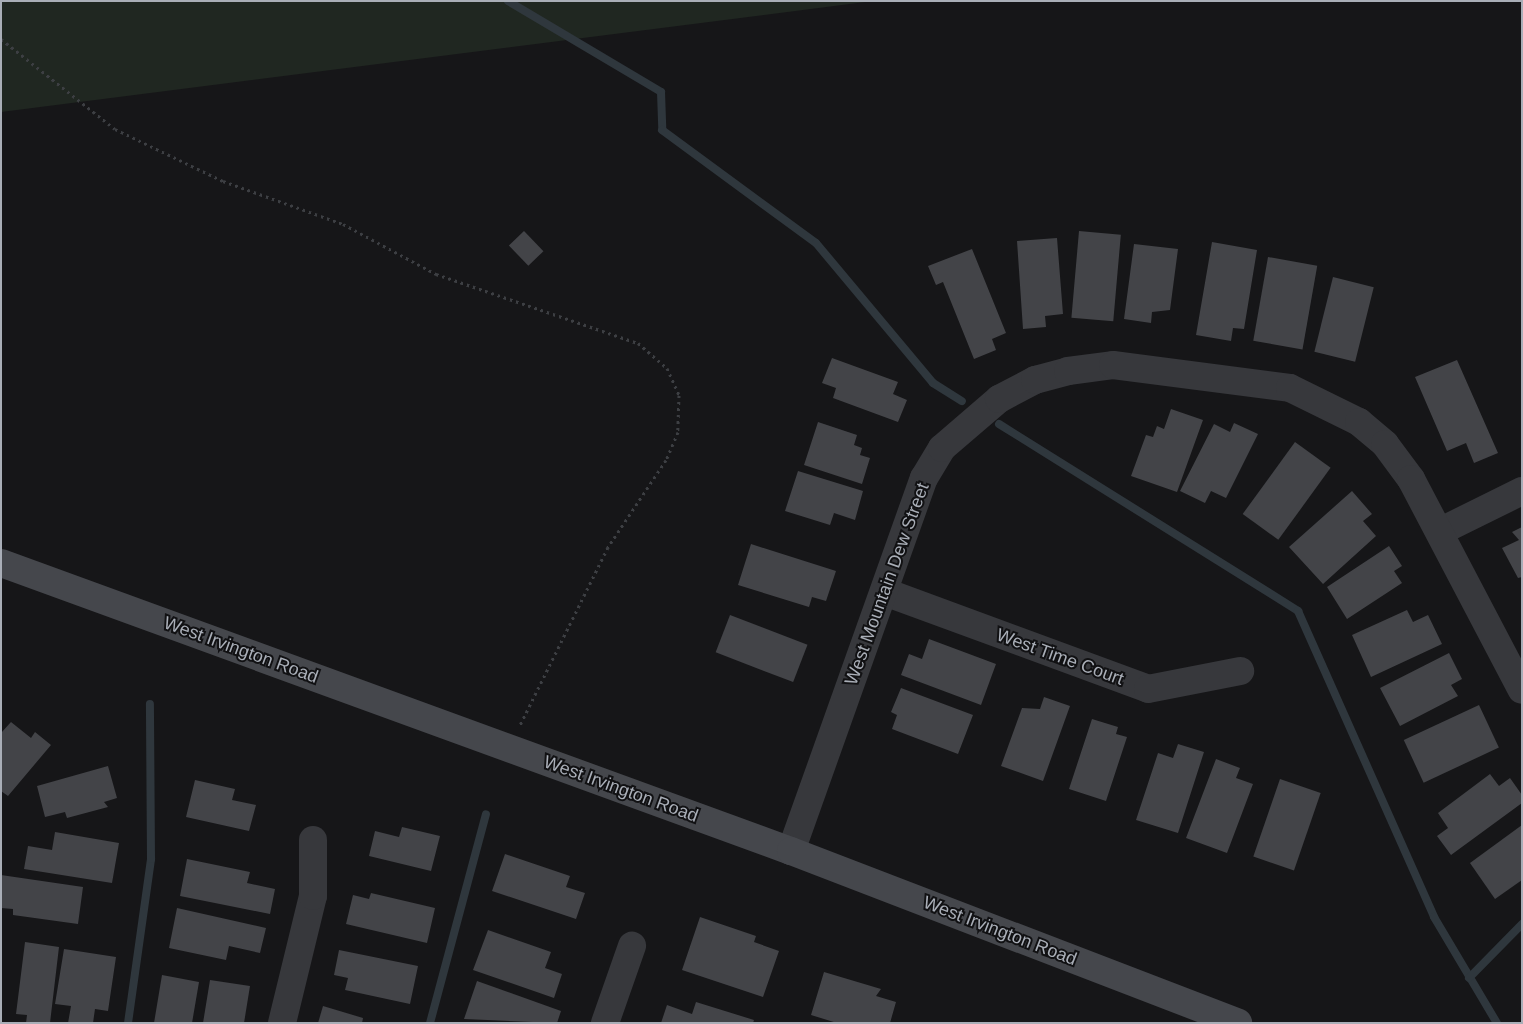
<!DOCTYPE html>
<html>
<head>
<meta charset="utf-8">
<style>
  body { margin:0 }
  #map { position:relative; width:1523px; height:1024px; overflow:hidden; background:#161618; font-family:Helvetica,sans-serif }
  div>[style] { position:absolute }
  .green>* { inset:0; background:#202721 }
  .stream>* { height:8px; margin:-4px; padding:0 4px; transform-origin:4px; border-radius:4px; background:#2f373d }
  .building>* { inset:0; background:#434448; transform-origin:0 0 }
  .path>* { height:3px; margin-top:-1.5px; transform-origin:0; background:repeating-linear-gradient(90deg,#3d3f43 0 2.5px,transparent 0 6.5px) }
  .street>* { height:28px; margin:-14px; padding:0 14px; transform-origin:14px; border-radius:14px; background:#37383c }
  .secondary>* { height:28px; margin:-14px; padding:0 14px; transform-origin:14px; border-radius:14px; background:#45474c }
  span { translate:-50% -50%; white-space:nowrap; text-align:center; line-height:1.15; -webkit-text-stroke:4px #111113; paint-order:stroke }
  .street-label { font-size:18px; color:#a9aeb7 }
  .frame { position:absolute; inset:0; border:2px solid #a9aeb7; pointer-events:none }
</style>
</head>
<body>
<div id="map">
  <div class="green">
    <i style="clip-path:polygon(1px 1px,873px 1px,1px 112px)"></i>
  </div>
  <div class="stream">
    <i style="left:508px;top:1px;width:178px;rotate:30.7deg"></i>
    <i style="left:661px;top:92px;width:38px;rotate:88deg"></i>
    <i style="left:662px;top:130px;width:191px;rotate:36.3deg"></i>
    <i style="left:816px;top:243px;width:182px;rotate:50.1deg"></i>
    <i style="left:933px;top:383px;width:34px;rotate:32deg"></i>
    <i style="left:999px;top:424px;width:353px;rotate:32deg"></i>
    <i style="left:1298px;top:611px;width:335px;rotate:66deg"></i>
    <i style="left:1434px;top:917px;width:123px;rotate:59.3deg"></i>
    <i style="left:1469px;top:978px;width:76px;rotate:-45.5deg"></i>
    <i style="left:128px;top:1023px;width:166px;rotate:-82deg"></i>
    <i style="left:151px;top:859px;width:155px;rotate:-90.4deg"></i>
    <i style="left:430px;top:1023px;width:216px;rotate:-75deg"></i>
  </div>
  <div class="building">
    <i style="left:524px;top:231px;width:28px;height:21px;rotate:46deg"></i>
    <i style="left:1079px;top:231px;width:42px;height:87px;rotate:5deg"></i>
    <i style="clip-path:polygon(1057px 238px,1063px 314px,1045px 316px,1046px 327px,1023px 329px,1017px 241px)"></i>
    <i style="clip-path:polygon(1212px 242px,1257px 250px,1244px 329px,1233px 328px,1231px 341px,1196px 335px)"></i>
    <i style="clip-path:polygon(1134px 244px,1178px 249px,1170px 310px,1152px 312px,1151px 323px,1124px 319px)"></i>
    <i style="clip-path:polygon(972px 249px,1006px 333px,992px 339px,996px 350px,974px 359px,943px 282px,936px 285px,928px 266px)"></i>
    <i style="left:1268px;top:257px;width:50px;height:85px;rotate:10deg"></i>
    <i style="left:1333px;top:277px;width:42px;height:77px;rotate:14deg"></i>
    <i style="clip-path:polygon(832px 358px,898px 382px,893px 394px,907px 400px,898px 422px,833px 398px,836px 388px,822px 383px)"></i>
    <i style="clip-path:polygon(1457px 360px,1498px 453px,1474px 463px,1466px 443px,1447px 451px,1415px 377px)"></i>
    <i style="clip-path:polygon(1171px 409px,1203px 420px,1177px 492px,1131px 476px,1146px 435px,1153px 437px,1157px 426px,1164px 429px)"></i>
    <i style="clip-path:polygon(818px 422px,857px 435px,854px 445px,862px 448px,860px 455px,870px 458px,862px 484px,804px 465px)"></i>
    <i style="clip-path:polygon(1234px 423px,1258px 434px,1226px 498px,1211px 491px,1205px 503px,1180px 491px,1214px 424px,1230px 432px)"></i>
    <i style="left:1295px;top:442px;width:44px;height:89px;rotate:36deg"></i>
    <i style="clip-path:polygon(798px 471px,863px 491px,855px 520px,834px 513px,830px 525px,785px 511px)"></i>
    <i style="clip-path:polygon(1352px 491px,1372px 514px,1363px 521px,1376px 536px,1323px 584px,1289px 547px)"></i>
    <i style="clip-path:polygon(1522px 527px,1522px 577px,1518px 578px,1502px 548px,1519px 540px,1512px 532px)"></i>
    <i style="clip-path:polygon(751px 544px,836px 571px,826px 601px,812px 597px,809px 607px,738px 585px)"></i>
    <i style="clip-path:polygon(1389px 546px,1402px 566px,1394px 571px,1402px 583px,1347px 619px,1327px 587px)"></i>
    <i style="clip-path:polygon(1407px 610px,1413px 622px,1428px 615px,1442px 644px,1371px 677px,1352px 635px)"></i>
    <i style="left:730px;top:615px;width:83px;height:40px;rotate:21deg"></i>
    <i style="clip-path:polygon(929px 639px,996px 664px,981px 705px,901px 675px,909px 654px,922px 659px)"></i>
    <i style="clip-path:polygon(1449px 653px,1462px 679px,1451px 685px,1458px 696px,1400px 726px,1380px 688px)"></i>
    <i style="clip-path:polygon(901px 688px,973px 715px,958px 754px,892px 729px,897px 715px,891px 712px)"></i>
    <i style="clip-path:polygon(1044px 697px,1070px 706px,1043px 781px,1001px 766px,1022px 708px,1040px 709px)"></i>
    <i style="left:1479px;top:705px;width:47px;height:83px;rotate:65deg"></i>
    <i style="clip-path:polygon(1092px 719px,1118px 727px,1116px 734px,1127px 737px,1106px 801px,1069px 789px)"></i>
    <i style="clip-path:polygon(11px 722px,31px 738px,35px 732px,51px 745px,8px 796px,1px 791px,1px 733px)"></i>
    <i style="clip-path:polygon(1178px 744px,1204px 752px,1178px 833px,1136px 820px,1158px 753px,1173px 758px)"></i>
    <i style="clip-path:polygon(1216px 759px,1240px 768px,1236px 778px,1253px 784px,1227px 853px,1186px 838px)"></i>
    <i style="clip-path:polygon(108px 766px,117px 798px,104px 802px,108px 807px,67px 818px,65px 812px,45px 817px,37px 786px)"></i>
    <i style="clip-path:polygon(1490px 774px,1499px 786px,1510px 778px,1522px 795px,1522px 803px,1451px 855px,1437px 836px,1448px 828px,1438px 813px)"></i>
    <i style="left:1280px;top:779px;width:43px;height:82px;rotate:19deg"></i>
    <i style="clip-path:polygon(195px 780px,235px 789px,232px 800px,256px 805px,249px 831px,186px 817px)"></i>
    <i style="clip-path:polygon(1522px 825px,1522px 880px,1495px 899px,1470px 863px)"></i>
    <i style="clip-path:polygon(402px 827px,440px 836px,431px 871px,369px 856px,375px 831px,399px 837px)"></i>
    <i style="clip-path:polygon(55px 832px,119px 843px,112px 883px,24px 869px,28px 846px,52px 850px)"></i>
    <i style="clip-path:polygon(505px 854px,570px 876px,566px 887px,585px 893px,576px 919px,492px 891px)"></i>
    <i style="clip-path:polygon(187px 859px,250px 872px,247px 883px,275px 889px,270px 914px,180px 896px)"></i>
    <i style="clip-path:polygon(1px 875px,83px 887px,78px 924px,13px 915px,13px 909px,1px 908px)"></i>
    <i style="clip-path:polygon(371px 893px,435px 908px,427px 943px,346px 924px,353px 895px,369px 899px)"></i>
    <i style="clip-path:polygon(177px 908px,266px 928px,260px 953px,229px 946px,226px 960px,169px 948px)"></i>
    <i style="clip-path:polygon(700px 917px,756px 936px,754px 942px,779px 951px,763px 997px,682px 970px)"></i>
    <i style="clip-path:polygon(488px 930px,551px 952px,545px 968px,562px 974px,554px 998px,473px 970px)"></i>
    <i style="clip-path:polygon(25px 942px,59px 947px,50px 1023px,26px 1023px,27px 1015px,16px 1014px)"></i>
    <i style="clip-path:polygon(64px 949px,116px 957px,108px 1011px,95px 1009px,93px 1023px,68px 1023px,71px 1006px,55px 1004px)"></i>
    <i style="clip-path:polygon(339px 950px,418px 966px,410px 1004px,345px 990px,348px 978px,334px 975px)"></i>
    <i style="clip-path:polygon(824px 972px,881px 989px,876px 996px,896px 1002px,890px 1023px,837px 1023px,811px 1015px)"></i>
    <i style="clip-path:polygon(162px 975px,199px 982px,192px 1023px,154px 1023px)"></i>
    <i style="clip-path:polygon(210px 980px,250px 986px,244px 1023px,203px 1023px)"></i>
    <i style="clip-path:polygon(477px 981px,561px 1011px,557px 1023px,464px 1019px)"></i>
    <i style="clip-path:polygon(696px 1002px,754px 1020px,753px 1023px,661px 1023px,667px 1005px,692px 1014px)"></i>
    <i style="clip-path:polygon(323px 1006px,363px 1018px,362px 1023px,318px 1023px)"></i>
  </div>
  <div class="path">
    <i style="left:1px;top:39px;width:145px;rotate:38.3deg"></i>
    <i style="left:115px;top:129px;width:120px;rotate:25.7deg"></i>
    <i style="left:223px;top:181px;width:127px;rotate:19.7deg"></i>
    <i style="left:343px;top:224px;width:106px;rotate:28.3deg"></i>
    <i style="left:436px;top:274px;width:213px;rotate:18.9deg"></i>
    <i style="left:638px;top:343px;width:38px;rotate:41deg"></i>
    <i style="left:667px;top:368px;width:30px;rotate:66deg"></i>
    <i style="left:679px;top:395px;width:37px;rotate:92deg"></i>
    <i style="left:678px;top:432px;width:30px;rotate:113deg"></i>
    <i style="left:666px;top:460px;width:105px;rotate:123.7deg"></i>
    <i style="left:608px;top:547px;width:199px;rotate:116.3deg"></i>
  </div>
  <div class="street">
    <i style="left:1441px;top:531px;width:90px;rotate:-26.3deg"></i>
    <i style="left:885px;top:592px;width:280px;rotate:20.2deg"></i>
    <i style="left:1148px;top:689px;width:94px;rotate:-11.1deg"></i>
    <i style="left:791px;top:851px;width:396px;rotate:-70.4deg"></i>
    <i style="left:924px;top:478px;width:35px;rotate:-59deg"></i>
    <i style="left:942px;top:448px;width:75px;rotate:-40.7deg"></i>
    <i style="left:999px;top:399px;width:41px;rotate:-27.8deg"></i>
    <i style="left:1035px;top:380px;width:34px;rotate:-15deg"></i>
    <i style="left:1068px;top:371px;width:45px;rotate:-7.6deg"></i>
    <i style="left:1113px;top:365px;width:178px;rotate:7.4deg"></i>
    <i style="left:1290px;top:388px;width:77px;rotate:26.2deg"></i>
    <i style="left:1359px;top:422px;width:34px;rotate:40deg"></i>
    <i style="left:1385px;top:444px;width:44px;rotate:53.4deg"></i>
    <i style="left:1411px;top:479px;width:238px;rotate:62.3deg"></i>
    <i style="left:282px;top:1023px;width:131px;rotate:-76.3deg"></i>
    <i style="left:313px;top:896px;width:56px;rotate:-90deg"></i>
    <i style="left:605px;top:1023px;width:82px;rotate:-70.7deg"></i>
  </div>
  <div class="secondary">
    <i style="left:1px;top:563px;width:841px;rotate:20.03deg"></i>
    <i style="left:791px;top:851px;width:479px;rotate:21deg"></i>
  </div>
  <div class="street-label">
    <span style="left:887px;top:584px;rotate:-70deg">West Mountain Dew Street</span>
    <span style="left:241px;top:650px;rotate:20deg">West Irvington Road</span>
    <span style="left:1060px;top:657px;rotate:20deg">West Time Court</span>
    <span style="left:621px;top:789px;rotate:20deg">West Irvington Road</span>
    <span style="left:1000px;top:931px;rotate:21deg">West Irvington Road</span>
  </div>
  <div class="frame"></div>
</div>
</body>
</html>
